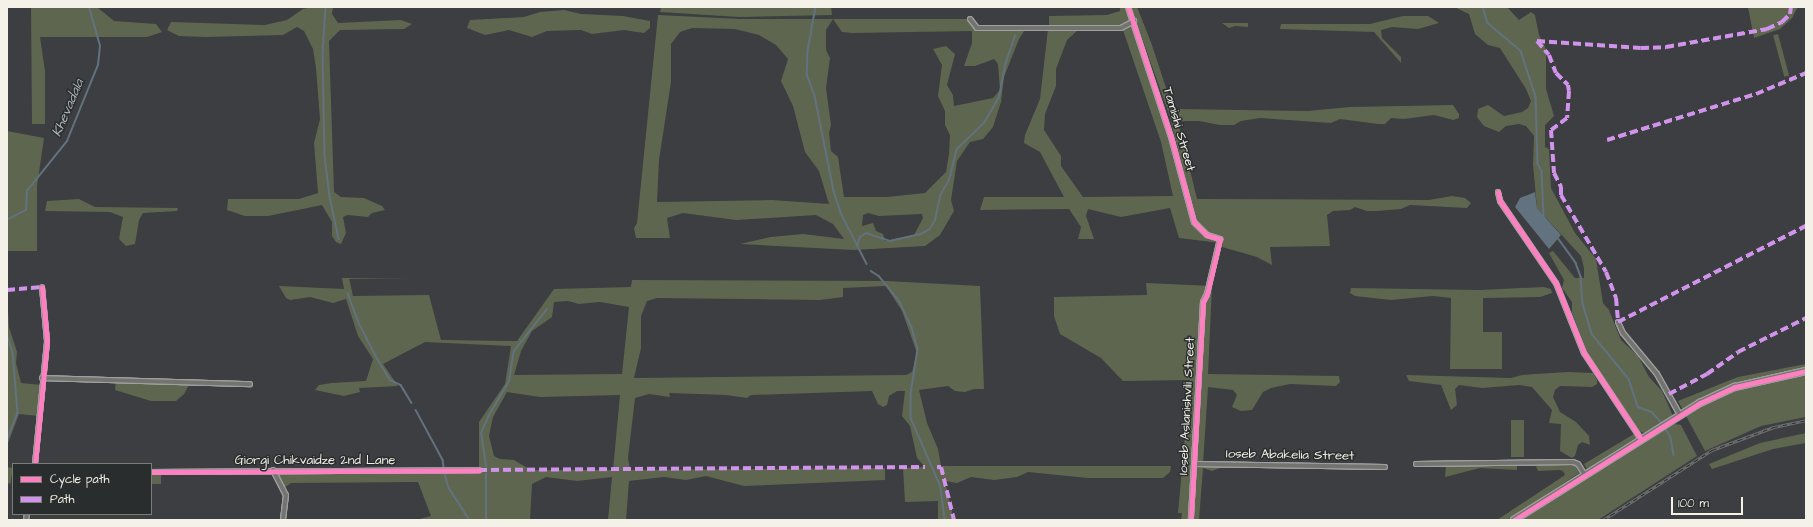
<!DOCTYPE html>
<html>
<head>
<meta charset="utf-8">
<style>
  body { margin:0 }
  #map { position:relative; width:1813px; height:527px; overflow:hidden; background:#3c3e41; font-family:"Architects Daughter",sans-serif }
  div>[style] { position:absolute }
  .green>* { inset:0; background:#5e6650; transform-origin:0 0 }
  .water>* { inset:0; background:#62727e }
  .stream>* { height:1.5px; margin:-0.75px; padding:0 0.75px; transform-origin:0.75px; border-radius:0.75px; background:#62727e }
  .roads { filter:drop-shadow(1px 0 #9f9f9f) drop-shadow(-1px 0 #9f9f9f) drop-shadow(0 1px #9f9f9f) drop-shadow(0 -1px #9f9f9f) }
  .street>* { height:4px; margin:-2px; padding:0 2px; transform-origin:2px; border-radius:2px; background:#737370 }
  .secondary>* { height:5.5px; margin:-2.75px; padding:0 2.75px; transform-origin:2.75px; border-radius:2.75px; background:#737370 }
  .rail>* { height:3px; margin-top:-1.5px; transform-origin:0; background:repeating-linear-gradient(90deg,#2a2d2e 0 4.5px,#717171 0 9px); box-sizing:border-box; border-block:1px solid #717171 }
  .quiet>* { height:4px; margin-top:-2px; transform-origin:0; background:repeating-linear-gradient(90deg,#d193ec 0 8px,transparent 0 12px) }
  .cycleway>* { height:5px; margin:-2.5px; padding:0 2.5px; transform-origin:2.5px; border-radius:2.5px; background:#ff80c0 }
  span { translate:-50% -50%; white-space:nowrap; text-align:center; line-height:1.15; -webkit-text-stroke:3px #2a2d2e; paint-order:stroke }
  .street-label { font-size:13px; color:#f4f1e8 }
  .water-label { font-size:14px; color:#adb4b6; font-style:italic }
  .frame { position:absolute; inset:0; border:8px solid #f4f1e8; pointer-events:none }
  .legend { position:absolute; left:12px; top:463px; width:140px; height:52px; box-sizing:border-box; background:#2a2d2e; border:1px solid #7b7b78; margin:0; padding:5px 7px; list-style:none; font-size:12px; color:#f4f1e8 }
  .legend li { display:flex; align-items:center; gap:8px; height:20px }
  .legend b { width:20px; border:1px solid #7b7b78 }
  .scale { position:absolute; left:1671px; top:497px; width:72px; height:18px; box-sizing:border-box; border:2px solid #f4f1e8; border-top:0; padding-left:5px; font-size:12px; line-height:14px; white-space:nowrap; color:#f4f1e8; -webkit-text-stroke:3px #2a2d2e; paint-order:stroke }
</style>
</head>
<body>
<div id="map">
  <div class="green">
    <i style="clip-path:polygon(31px 7px,97px 7px,114px 21px,156px 24px,162px 32px,147px 37px,40px 37px,45px 71px,45px 124px,32px 124px)"></i>
    <i style="clip-path:polygon(312px 7px,333px 7px,332px 14px,338px 23px,401px 20px,412px 24px,404px 29px,340px 30px,329px 41px,334px 192px,341px 197px,364px 198px,382px 206px,385px 210px,372px 213px,368px 217px,348px 215px,343px 217px,346px 233px,341px 244px,336px 242px,332px 236px,332px 222px,322px 205px,268px 216px,245px 216px,227px 210px,228px 199px,299px 199px,318px 193px,314px 143px,320px 119px,316px 68px,313px 49px,304px 31px,297px 27px,283px 35px,205px 37px,179px 36px,167px 30px,171px 22px,265px 25px,287px 20px,303px 9px)"></i>
    <i style="clip-path:polygon(661px 7px,831px 7px,832px 15px,739px 17px,660px 12px)"></i>
    <i style="clip-path:polygon(1120px 7px,1126px 7px,1134px 21px,1194px 222px,1207px 235px,1220px 239px,1221px 243px,1179px 238px,1170px 208px,1121px 217px,1088px 209px,1086px 216px,1094px 239px,1078px 239px,1081px 227px,1069px 209px,980px 210px,984px 197px,1064px 197px,1040px 152px,1024px 143px,1025px 135px,1040px 99px,1048px 29px,1079px 29px,1067px 40px,1056px 69px,1056px 86px,1045px 114px,1044px 130px,1061px 156px,1061px 166px,1083px 197px,1173px 196px,1161px 142px,1122px 27px,1049px 26px,1049px 16px,1107px 15px,1120px 11px)"></i>
    <i style="clip-path:polygon(1131px 7px,1137px 7px,1152px 45px,1182px 137px,1197px 199px,1429px 200px,1452px 196px,1465px 198px,1471px 203px,1467px 208px,1410px 205px,1401px 209px,1377px 211px,1367px 211px,1355px 207px,1350px 210px,1333px 211px,1327px 215px,1330px 246px,1270px 247px,1272px 265px,1257px 257px,1222px 247px,1223px 238px,1208px 232px,1196px 222px,1170px 117px)"></i>
    <i style="clip-path:polygon(1454px 7px,1507px 7px,1519px 20px,1531px 12px,1535px 15px,1539px 35px,1546px 49px,1546px 89px,1554px 116px,1545px 125px,1545px 147px,1549px 149px,1551px 188px,1575px 233px,1596px 259px,1603px 303px,1609px 310px,1621px 340px,1638px 356px,1649px 377px,1662px 391px,1673px 416px,1644px 433px,1639px 431px,1587px 352px,1572px 313px,1572px 302px,1562px 288px,1564px 280px,1549px 253px,1553px 251px,1575px 278px,1584px 278px,1584px 268px,1581px 256px,1537px 208px,1533px 164px,1534px 136px,1526px 126px,1519px 124px,1506px 126px,1499px 132px,1484px 126px,1477px 117px,1478px 109px,1488px 105px,1504px 116px,1522px 112px,1528px 108px,1531px 101px,1526px 89px,1500px 48px,1488px 45px,1475px 34px,1469px 14px)"></i>
    <i style="clip-path:polygon(1748px 7px,1798px 7px,1792px 18px,1780px 29px,1754px 38px)"></i>
    <i style="clip-path:polygon(564px 10px,581px 14px,623px 16px,650px 21px,650px 28px,644px 33px,624px 30px,592px 34px,581px 30px,547px 31px,532px 37px,509px 30px,485px 35px,467px 28px,470px 20px,524px 17px,540px 12px)"></i>
    <i style="clip-path:polygon(evenodd,658px 15px,740px 19px,970px 19px,977px 28px,1026px 28px,1019px 39px,1004px 77px,1001px 102px,993px 127px,983px 139px,970px 142px,957px 161px,951px 200px,954px 211px,940px 235px,925px 246px,854px 250px,740px 244px,771px 237px,803px 234px,844px 239px,833px 224px,816px 215px,736px 220px,683px 213px,667px 218px,670px 238px,636px 238px,634px 228px,637px 223px,658px 15px,833px 19px,842px 32px,852px 33px,972px 31px,972px 43px,964px 66px,975px 66px,994px 59px,998px 64px,1000px 90px,993px 98px,954px 106px,953px 95px,947px 85px,955px 54px,946px 46px,933px 49px,942px 65px,938px 96px,945px 111px,945px 125px,950px 135px,949px 154px,946px 172px,925px 193px,887px 197px,844px 197px,838px 157px,831px 151px,829px 133px,831px 125px,826px 88px,830px 58px,826px 50px,826px 30px,833px 19px,658px 15px,692px 28px,735px 29px,759px 35px,776px 45px,788px 59px,781px 81px,793px 106px,805px 152px,819px 171px,829px 204px,772px 200px,657px 202px,659px 160px,671px 82px,671px 44px,680px 32px,692px 28px,658px 15px,868px 213px,879px 216px,922px 214px,923px 218px,914px 235px,885px 241px,883px 234px,876px 231px,873px 223px,862px 226px,863px 215px,868px 213px)"></i>
    <i style="clip-path:polygon(1403px 16px,1428px 16px,1439px 23px,1418px 29px,1392px 27px,1381px 30px,1382px 38px,1401px 57px,1401px 63px,1374px 32px,1280px 29px,1281px 24px,1370px 24px)"></i>
    <i style="clip-path:polygon(1222px 23px,1248px 23px,1248px 27px,1235px 26px,1229px 28px)"></i>
    <i style="left:1778px;top:34px;width:43px;height:5px;rotate:75deg"></i>
    <i style="clip-path:polygon(1453px 105px,1459px 114px,1459px 118px,1453px 120px,1434px 115px,1404px 119px,1391px 118px,1385px 124px,1378px 124px,1340px 119px,1331px 123px,1260px 118px,1241px 121px,1234px 125px,1220px 125px,1199px 121px,1180px 121px,1178px 109px,1308px 111px,1350px 107px)"></i>
    <i style="clip-path:polygon(7px 131px,44px 138px,37px 186px,37px 251px,7px 251px)"></i>
    <i style="clip-path:polygon(79px 199px,95px 207px,178px 208px,177px 211px,143px 213px,139px 220px,135px 244px,126px 246px,119px 239px,123px 217px,110px 212px,45px 211px,47px 201px)"></i>
    <i style="clip-path:polygon(evenodd,342px 278px,349px 278px,353px 296px,429px 295px,441px 340px,517px 341px,554px 289px,631px 287px,632px 280px,887px 281px,980px 286px,984px 389px,974px 389px,965px 392px,955px 391px,948px 386px,919px 390px,927px 423px,938px 449px,941px 466px,1171px 466px,1170px 472px,1163px 478px,1088px 478px,1028px 472px,1017px 477px,994px 480px,971px 477px,957px 483px,945px 481px,954px 520px,938px 520px,938px 501px,905px 502px,903px 468px,925px 467px,917px 458px,910px 426px,902px 416px,905px 391px,897px 391px,889px 396px,887px 405px,883px 407px,878px 404px,872px 391px,751px 395px,747px 398px,726px 395px,669px 393px,670px 397px,649px 394px,635px 398px,628px 458px,630px 470px,885px 468px,885px 480px,744px 486px,706px 476px,686px 480px,664px 477px,629px 481px,626px 520px,608px 520px,612px 477px,577px 481px,546px 477px,532px 484px,530px 520px,416px 520px,431px 516px,418px 482px,291px 483px,284px 488px,273px 470px,479px 470px,479px 422px,505px 384px,511px 346px,425px 342px,383px 364px,398px 386px,359px 388px,360px 392px,344px 396px,315px 390px,319px 385px,332px 383px,366px 381px,373px 359px,358px 336px,346px 299px,333px 303px,310px 297px,290px 300px,286px 298px,279px 286px,344px 289px,342px 278px,886px 286px,902px 311px,917px 353px,912px 372px,906px 375px,634px 378px,641px 348px,641px 316px,647px 301px,657px 298px,820px 300px,843px 297px,843px 288px,886px 286px,342px 278px,568px 301px,579px 304px,600px 302px,629px 307px,622px 374px,514px 375px,521px 351px,532px 331px,552px 317px,554px 302px,568px 301px,342px 278px,507px 392px,540px 397px,620px 395px,613px 470px,531px 470px,514px 460px,500px 459px,494px 456px,489px 436px,493px 417px,507px 392px)"></i>
    <i style="clip-path:polygon(1146px 283px,1212px 286px,1208px 374px,1339px 376px,1340px 382px,1336px 386px,1290px 384px,1271px 388px,1263px 392px,1252px 410px,1241px 411px,1232px 407px,1237px 395px,1233px 390px,1208px 387px,1203px 464px,1231px 464px,1212px 471px,1203px 468px,1199px 520px,1181px 520px,1182px 513px,1178px 513px,1190px 380px,1123px 381px,1101px 358px,1060px 334px,1054px 316px,1054px 297px,1147px 295px)"></i>
    <i style="clip-path:polygon(1544px 287px,1551px 289px,1552px 293px,1540px 297px,1483px 298px,1483px 332px,1502px 332px,1502px 369px,1450px 369px,1451px 298px,1433px 296px,1391px 300px,1355px 296px,1350px 293px,1351px 288px,1480px 290px)"></i>
    <i style="clip-path:polygon(7px 292px,9px 327px,17px 352px,16px 363px,21px 383px,42px 385px,39px 416px,19px 414px,7px 446px)"></i>
    <i style="clip-path:polygon(1806px 364px,1806px 417px,1761px 426px,1705px 451px,1678px 401px,1738px 377px)"></i>
    <i style="clip-path:polygon(1568px 372px,1593px 373px,1597px 380px,1597px 384px,1592px 387px,1560px 386px,1555px 390px,1553px 397px,1560px 412px,1576px 422px,1589px 436px,1590px 445px,1582px 442px,1578px 445px,1575px 456px,1572px 458px,1560px 451px,1561px 424px,1549px 423px,1552px 410px,1532px 387px,1519px 385px,1482px 388px,1459px 385px,1455px 389px,1457px 405px,1451px 410px,1441px 385px,1409px 381px,1406px 375px,1511px 378px,1522px 375px)"></i>
    <i style="clip-path:polygon(116px 380px,190px 383px,184px 394px,176px 401px,151px 401px,115px 390px)"></i>
    <i style="left:1511px;top:420px;width:13px;height:37px"></i>
    <i style="clip-path:polygon(1675px 424px,1681px 425px,1697px 456px,1598px 520px,1520px 520px,1643px 440px)"></i>
    <i style="clip-path:polygon(1806px 433px,1806px 443px,1773px 449px,1712px 469px,1709px 464px,1760px 443px)"></i>
    <i style="clip-path:polygon(1634px 434px,1637px 437px,1587px 469px,1584px 464px)"></i>
    <i style="clip-path:polygon(1517px 464px,1517px 470px,1480px 468px,1445px 477px,1446px 465px)"></i>
    <i style="clip-path:polygon(1567px 464px,1574px 464px,1579px 473px,1507px 520px,1497px 520px,1565px 475px,1563px 471px,1559px 470px,1538px 471px,1536px 466px)"></i>
    <i style="left:7px;top:467px;width:6px;height:16px;rotate:9deg"></i>
    <i style="left:151px;top:472px;width:10px;height:12px"></i>
  </div>
  <div class="water">
    <i style="clip-path:polygon(1535px 192px,1537px 208px,1561px 235px,1549px 249px,1515px 207px,1520px 198px)"></i>
  </div>
  <div class="stream">
    <i style="left:326px;top:7px;width:46px;rotate:93.7deg"></i>
    <i style="left:323px;top:53px;width:103px;rotate:88.9deg"></i>
    <i style="left:325px;top:156px;width:41px;rotate:83deg"></i>
    <i style="left:330px;top:197px;width:43px;rotate:77.9deg"></i>
    <i style="left:816px;top:7px;width:45px;rotate:100.3deg"></i>
    <i style="left:808px;top:51px;width:23px;rotate:92deg"></i>
    <i style="left:807px;top:74px;width:23px;rotate:70deg"></i>
    <i style="left:815px;top:96px;width:97px;rotate:78.7deg"></i>
    <i style="left:834px;top:191px;width:23px;rotate:72deg"></i>
    <i style="left:841px;top:213px;width:57px;rotate:63deg"></i>
    <i style="left:1483px;top:7px;width:17px;rotate:73deg"></i>
    <i style="left:1488px;top:23px;width:43px;rotate:40.3deg"></i>
    <i style="left:1521px;top:51px;width:48px;rotate:71.9deg"></i>
    <i style="left:1536px;top:97px;width:67px;rotate:88.3deg"></i>
    <i style="left:1538px;top:164px;width:8px;rotate:60deg"></i>
    <i style="left:1542px;top:171px;width:46px;rotate:87.5deg"></i>
    <i style="left:7px;top:220px;width:21px;rotate:-28deg"></i>
    <i style="left:26px;top:210px;width:19px;rotate:-87deg"></i>
    <i style="left:27px;top:191px;width:64px;rotate:-51.3deg"></i>
    <i style="left:67px;top:141px;width:82px;rotate:-67.8deg"></i>
    <i style="left:98px;top:65px;width:19px;rotate:-84deg"></i>
    <i style="left:100px;top:46px;width:41px;rotate:-105.8deg"></i>
    <i style="left:1558px;top:238px;width:31px;rotate:54deg"></i>
    <i style="left:1576px;top:263px;width:15px;rotate:70deg"></i>
    <i style="left:1581px;top:277px;width:27px;rotate:86deg"></i>
    <i style="left:1583px;top:304px;width:31px;rotate:73deg"></i>
    <i style="left:1592px;top:334px;width:58px;rotate:50.6deg"></i>
    <i style="left:1629px;top:379px;width:29px;rotate:72deg"></i>
    <i style="left:1638px;top:407px;width:15px;rotate:20deg"></i>
    <i style="left:1652px;top:412px;width:13px;rotate:48deg"></i>
    <i style="left:857px;top:246px;width:9px;rotate:-72deg"></i>
    <i style="left:860px;top:237px;width:7px;rotate:-34deg"></i>
    <i style="left:866px;top:233px;width:25px;rotate:18deg"></i>
    <i style="left:890px;top:241px;width:32px;rotate:-13deg"></i>
    <i style="left:921px;top:234px;width:10px;rotate:-29deg"></i>
    <i style="left:930px;top:229px;width:10px;rotate:-61deg"></i>
    <i style="left:935px;top:220px;width:25px;rotate:-78deg"></i>
    <i style="left:940px;top:196px;width:18px;rotate:-61deg"></i>
    <i style="left:949px;top:180px;width:32px;rotate:-76deg"></i>
    <i style="left:957px;top:149px;width:37px;rotate:-44deg"></i>
    <i style="left:984px;top:123px;width:30px;rotate:-60deg"></i>
    <i style="left:999px;top:97px;width:33px;rotate:-79deg"></i>
    <i style="left:1005px;top:65px;width:31px;rotate:-71deg"></i>
    <i style="left:871px;top:271px;width:9px;rotate:32deg"></i>
    <i style="left:879px;top:276px;width:33px;rotate:51deg"></i>
    <i style="left:900px;top:302px;width:29px;rotate:65deg"></i>
    <i style="left:912px;top:328px;width:22px;rotate:74deg"></i>
    <i style="left:918px;top:349px;width:47px;rotate:98.7deg"></i>
    <i style="left:911px;top:395px;width:23px;rotate:90deg"></i>
    <i style="left:911px;top:418px;width:75px;rotate:66.5deg"></i>
    <i style="left:941px;top:487px;width:33px;rotate:83deg"></i>
    <i style="left:348px;top:293px;width:30px;rotate:70deg"></i>
    <i style="left:358px;top:321px;width:42px;rotate:62.8deg"></i>
    <i style="left:377px;top:358px;width:26px;rotate:59deg"></i>
    <i style="left:390px;top:380px;width:12px;rotate:24deg"></i>
    <i style="left:401px;top:385px;width:21px;rotate:59deg"></i>
    <i style="left:7px;top:334px;width:19px;rotate:72deg"></i>
    <i style="left:13px;top:352px;width:61px;rotate:85.3deg"></i>
    <i style="left:18px;top:413px;width:29px;rotate:112deg"></i>
    <i style="left:416px;top:410px;width:57px;rotate:61.6deg"></i>
    <i style="left:443px;top:460px;width:7px;rotate:82deg"></i>
    <i style="left:1666px;top:429px;width:10px;rotate:61deg"></i>
    <i style="left:1671px;top:438px;width:17px;rotate:80deg"></i>
    <i style="left:486px;top:467px;width:34px;rotate:-98deg"></i>
    <i style="left:481px;top:433px;width:17px;rotate:-66deg"></i>
    <i style="left:488px;top:417px;width:42px;rotate:-59.7deg"></i>
    <i style="left:509px;top:381px;width:30px;rotate:-81deg"></i>
    <i style="left:514px;top:351px;width:53px;rotate:-51.8deg"></i>
    <i style="left:445px;top:474px;width:15px;rotate:74deg"></i>
    <i style="left:449px;top:488px;width:38px;rotate:57deg"></i>
    <i style="left:486px;top:520px;width:46px;rotate:-90deg"></i>
  </div>
  <div class="roads">
    <div class="street">
      <i style="left:1128px;top:7px;width:137px;rotate:71.7deg"></i>
      <i style="left:1171px;top:137px;width:88px;rotate:74.9deg"></i>
      <i style="left:1194px;top:222px;width:18px;rotate:45deg"></i>
      <i style="left:1207px;top:235px;width:14px;rotate:17deg"></i>
      <i style="left:1220px;top:239px;width:57px;rotate:103.3deg"></i>
      <i style="left:1207px;top:294px;width:9px;rotate:117deg"></i>
      <i style="left:1203px;top:302px;width:218px;rotate:93.2deg"></i>
      <i style="left:970px;top:19px;width:11px;rotate:52deg"></i>
      <i style="left:977px;top:28px;width:144px"></i>
      <i style="left:1121px;top:28px;width:15px;rotate:-28deg"></i>
      <i style="left:1498px;top:192px;width:9px;rotate:77deg"></i>
      <i style="left:1500px;top:201px;width:99px;rotate:55.7deg"></i>
      <i style="left:1556px;top:283px;width:75px;rotate:68.2deg"></i>
      <i style="left:1584px;top:353px;width:103px;rotate:56.5deg"></i>
      <i style="left:1618px;top:322px;width:12px;rotate:66deg"></i>
      <i style="left:1623px;top:333px;width:53px;rotate:50.3deg"></i>
      <i style="left:1657px;top:374px;width:47px;rotate:60.7deg"></i>
      <i style="left:42px;top:378px;width:208px;rotate:1.7deg"></i>
      <i style="left:35px;top:464px;width:124px;rotate:-84.4deg"></i>
      <i style="left:47px;top:341px;width:54px;rotate:-95.3deg"></i>
      <i style="left:1195px;top:464px;width:190px;rotate:0.9deg"></i>
      <i style="left:1416px;top:464px;width:157px;rotate:-0.7deg"></i>
      <i style="left:1573px;top:462px;width:5px;rotate:22deg"></i>
      <i style="left:1578px;top:464px;width:13px;rotate:58deg"></i>
      <i style="left:273px;top:470px;width:28px;rotate:63deg"></i>
      <i style="left:286px;top:495px;width:25px;rotate:97deg"></i>
      <i style="left:151px;top:472px;width:328px;rotate:-0.3deg"></i>
      <i style="left:26px;top:520px;width:6px;rotate:-81deg"></i>
    </div>
    <div class="secondary">
      <i style="left:1514px;top:520px;width:220px;rotate:-32.2deg"></i>
      <i style="left:1700px;top:403px;width:38px;rotate:-25deg"></i>
      <i style="left:1735px;top:387px;width:73px;rotate:-12.7deg"></i>
    </div>
  </div>
  <div class="rail">
    <i style="left:1603px;top:520px;width:130px;rotate:-32.7deg"></i>
    <i style="left:1712px;top:450px;width:66px;rotate:-20.4deg"></i>
    <i style="left:1774px;top:427px;width:33px;rotate:-12deg"></i>
  </div>
  <div class="quiet">
    <i style="left:1537px;top:41px;width:18px;rotate:49deg"></i>
    <i style="left:1549px;top:55px;width:19px;rotate:69deg"></i>
    <i style="left:1556px;top:73px;width:17px;rotate:45deg"></i>
    <i style="left:1568px;top:85px;width:6px;rotate:81deg"></i>
    <i style="left:1569px;top:91px;width:27px;rotate:94deg"></i>
    <i style="left:1567px;top:118px;width:20px;rotate:143deg"></i>
    <i style="left:1551px;top:130px;width:43px;rotate:86deg"></i>
    <i style="left:1554px;top:173px;width:16px;rotate:63deg"></i>
    <i style="left:1561px;top:187px;width:8px;rotate:90deg"></i>
    <i style="left:1561px;top:195px;width:89px;rotate:59.7deg"></i>
    <i style="left:1606px;top:272px;width:28px;rotate:69deg"></i>
    <i style="left:1616px;top:298px;width:24px;rotate:85deg"></i>
    <i style="left:1537px;top:41px;width:104px;rotate:3.9deg"></i>
    <i style="left:1641px;top:48px;width:25px;rotate:-2deg"></i>
    <i style="left:1666px;top:47px;width:103px;rotate:-10.1deg"></i>
    <i style="left:1767px;top:29px;width:17px;rotate:-25deg"></i>
    <i style="left:1782px;top:22px;width:11px;rotate:-45deg"></i>
    <i style="left:1790px;top:14px;width:7px;rotate:-82deg"></i>
    <i style="left:1607px;top:140px;width:156px;rotate:-17.2deg"></i>
    <i style="left:1756px;top:94px;width:54px;rotate:-22.8deg"></i>
    <i style="left:7px;top:290px;width:35px;rotate:-5deg"></i>
    <i style="left:1618px;top:322px;width:211px;rotate:-27.1deg"></i>
    <i style="left:1669px;top:394px;width:43px;rotate:-27.8deg"></i>
    <i style="left:1707px;top:374px;width:38px;rotate:-35deg"></i>
    <i style="left:1738px;top:352px;width:76px;rotate:-26.6deg"></i>
    <i style="left:937px;top:467px;width:4px"></i>
    <i style="left:941px;top:467px;width:55px;rotate:76.2deg"></i>
    <i style="left:479px;top:470px;width:446px;rotate:-0.4deg"></i>
  </div>
  <div class="cycleway">
    <i style="left:1128px;top:7px;width:137px;rotate:71.7deg"></i>
    <i style="left:1171px;top:137px;width:88px;rotate:74.9deg"></i>
    <i style="left:1194px;top:222px;width:18px;rotate:45deg"></i>
    <i style="left:1207px;top:235px;width:14px;rotate:17deg"></i>
    <i style="left:1220px;top:239px;width:57px;rotate:103.3deg"></i>
    <i style="left:1207px;top:294px;width:9px;rotate:117deg"></i>
    <i style="left:1203px;top:302px;width:218px;rotate:93.2deg"></i>
    <i style="left:1498px;top:192px;width:9px;rotate:77deg"></i>
    <i style="left:1500px;top:201px;width:99px;rotate:55.7deg"></i>
    <i style="left:1556px;top:283px;width:75px;rotate:68.2deg"></i>
    <i style="left:1584px;top:353px;width:103px;rotate:56.5deg"></i>
    <i style="left:35px;top:464px;width:124px;rotate:-84.4deg"></i>
    <i style="left:47px;top:341px;width:54px;rotate:-95.3deg"></i>
    <i style="left:151px;top:472px;width:328px;rotate:-0.3deg"></i>
    <i style="left:1514px;top:520px;width:220px;rotate:-32.2deg"></i>
    <i style="left:1700px;top:403px;width:38px;rotate:-25deg"></i>
    <i style="left:1735px;top:387px;width:73px;rotate:-12.7deg"></i>
  </div>
  <div class="street-label">
    <span style="left:1179px;top:129px;rotate:74deg">Tamishi Street</span>
    <span style="left:1187px;top:406px;rotate:-87deg">Ioseb Aslanishvili Street</span>
    <span style="left:1290px;top:455px;rotate:1deg">Ioseb Abakelia Street</span>
    <span style="left:315px;top:460px">Giorgi Chikvaidze 2nd Lane</span>
  </div>
  <div class="water-label">
    <span style="left:68px;top:108px;rotate:-67deg">Khevadala</span>
  </div>
  <div class="frame"></div>
  <ul class="legend">
  <li><b style="height:5px;background:#ff80c0"></b>Cycle path</li>
  <li><b style="height:5px;background:#d193ec"></b>Path</li>
  </ul>
  <div class="scale">100 m</div>
</div>
</body>
</html>
